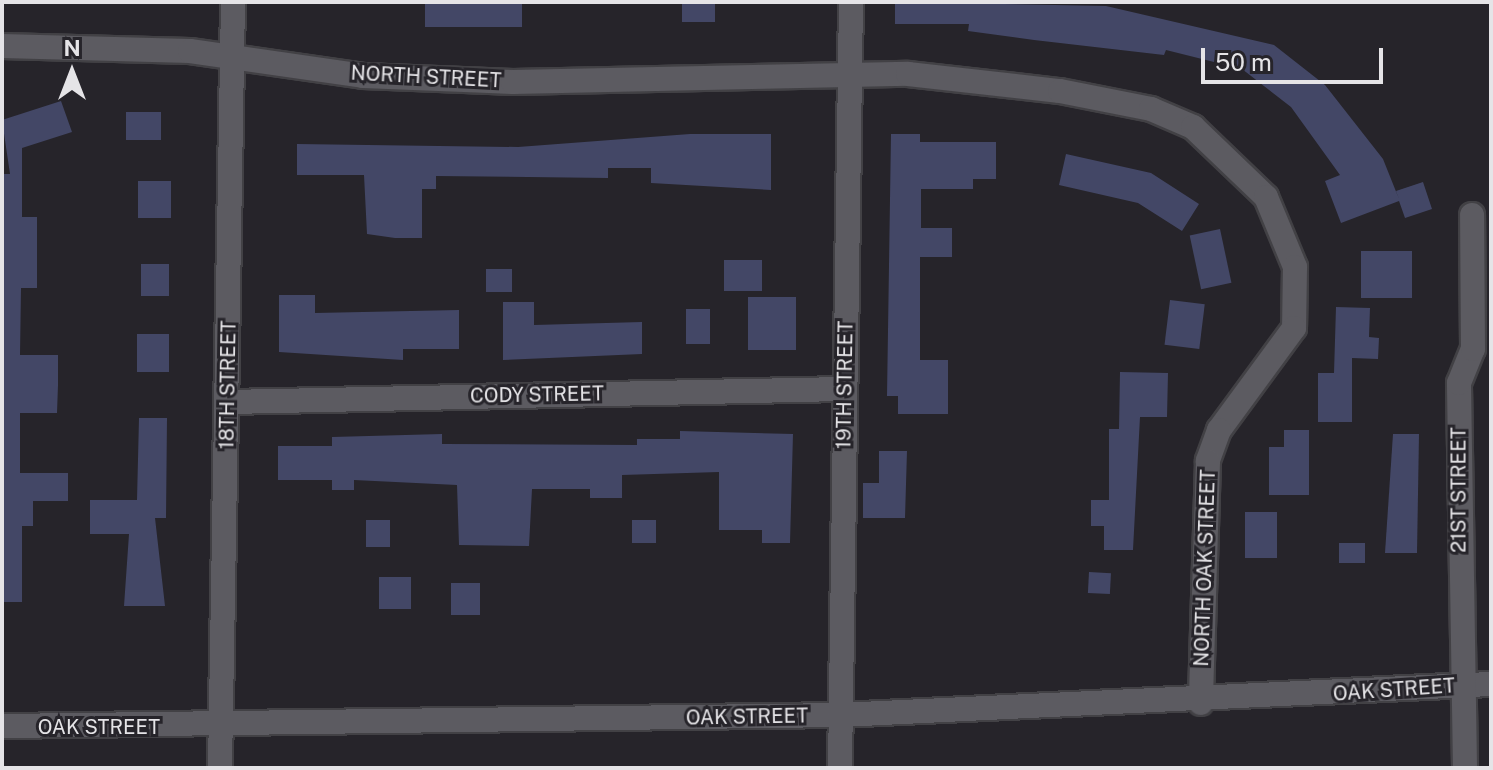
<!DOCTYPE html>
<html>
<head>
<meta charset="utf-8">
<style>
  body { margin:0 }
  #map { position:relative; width:1493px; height:770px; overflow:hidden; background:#26242a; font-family:"Public Sans",sans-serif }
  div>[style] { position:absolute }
  .building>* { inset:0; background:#434766; transform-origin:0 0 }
  .roads { filter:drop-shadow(2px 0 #424145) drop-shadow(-2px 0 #424145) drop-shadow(0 2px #424145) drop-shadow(0 -2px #424145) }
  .minor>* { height:24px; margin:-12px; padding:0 12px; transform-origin:12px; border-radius:12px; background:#5c5b61 }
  span { translate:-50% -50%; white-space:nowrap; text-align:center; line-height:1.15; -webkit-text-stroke:6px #26242a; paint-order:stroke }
  .street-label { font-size:20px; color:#e5e4e7 }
  .frame { position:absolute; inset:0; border:4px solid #e5e4e7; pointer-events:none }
  .north { position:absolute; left:32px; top:32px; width:80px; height:80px; -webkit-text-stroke:6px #26242a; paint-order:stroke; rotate:0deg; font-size:22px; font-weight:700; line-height:32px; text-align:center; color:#e5e4e7 }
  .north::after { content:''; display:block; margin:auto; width:28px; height:36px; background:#e5e4e7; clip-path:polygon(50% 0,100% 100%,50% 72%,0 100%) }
  .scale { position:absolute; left:1201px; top:48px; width:182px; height:36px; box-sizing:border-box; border:4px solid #e5e4e7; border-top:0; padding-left:10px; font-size:24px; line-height:28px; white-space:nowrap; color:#e5e4e7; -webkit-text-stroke:6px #26242a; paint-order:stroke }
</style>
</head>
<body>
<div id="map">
  <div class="building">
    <i style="left:425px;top:2px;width:97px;height:25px"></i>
    <i style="left:682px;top:2px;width:33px;height:20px"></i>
    <i style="clip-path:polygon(895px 2px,1106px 6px,1274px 45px,1325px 85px,1383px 159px,1399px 199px,1396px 191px,1423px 182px,1432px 209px,1405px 218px,1399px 201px,1341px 223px,1325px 181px,1340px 175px,1291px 107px,1242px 69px,1166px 50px,1164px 55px,1034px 40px,968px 31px,969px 24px,895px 24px)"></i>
    <i style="clip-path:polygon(61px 101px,72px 132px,22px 148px,22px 217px,37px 217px,37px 288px,21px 288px,20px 355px,58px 355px,58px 385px,57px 413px,20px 413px,20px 473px,68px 473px,68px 501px,33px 501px,33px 526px,22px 526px,22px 602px,2px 602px,2px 174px,10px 174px,2px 120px)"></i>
    <i style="left:161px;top:112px;width:28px;height:35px;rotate:90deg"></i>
    <i style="clip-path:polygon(690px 134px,771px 134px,771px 190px,651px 183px,651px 168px,608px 168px,608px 178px,436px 176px,436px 189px,422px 189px,422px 238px,395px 238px,367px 234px,364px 175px,297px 175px,297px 144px,518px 147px)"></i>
    <i style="clip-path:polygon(891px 134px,920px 134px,920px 142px,996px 142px,996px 179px,973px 179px,973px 189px,921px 189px,921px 228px,952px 228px,952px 257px,920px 257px,920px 360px,948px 360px,948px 414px,898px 414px,898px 396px,887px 396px)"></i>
    <i style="clip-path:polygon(1066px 154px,1151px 173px,1199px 204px,1182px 231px,1138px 203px,1059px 185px)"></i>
    <i style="left:138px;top:181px;width:33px;height:37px"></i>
    <i style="left:1220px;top:229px;width:55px;height:31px;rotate:78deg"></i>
    <i style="left:1361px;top:251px;width:51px;height:47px"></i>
    <i style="left:724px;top:260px;width:38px;height:31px"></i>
    <i style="left:141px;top:264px;width:28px;height:32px"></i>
    <i style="left:486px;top:269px;width:26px;height:23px"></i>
    <i style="clip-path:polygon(279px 295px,315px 295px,315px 313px,459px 310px,459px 349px,403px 349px,403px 360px,279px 352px)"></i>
    <i style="left:748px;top:297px;width:48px;height:53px"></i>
    <i style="left:1170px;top:300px;width:35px;height:45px;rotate:7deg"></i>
    <i style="clip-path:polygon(503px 302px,534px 302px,534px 325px,642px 322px,642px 354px,503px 360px)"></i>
    <i style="clip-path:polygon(1336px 307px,1370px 308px,1369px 337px,1379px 338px,1378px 359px,1352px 358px,1352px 422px,1318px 422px,1318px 373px,1334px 373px)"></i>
    <i style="left:686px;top:309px;width:24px;height:35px"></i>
    <i style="left:137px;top:334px;width:32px;height:38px"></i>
    <i style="clip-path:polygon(1120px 372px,1168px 373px,1167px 417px,1140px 417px,1133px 550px,1104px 550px,1104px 526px,1091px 526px,1091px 500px,1109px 500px,1109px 429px,1119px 429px)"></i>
    <i style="clip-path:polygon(139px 418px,167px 418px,166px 518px,155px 518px,165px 606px,124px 606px,129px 534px,90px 534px,90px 500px,137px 500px)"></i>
    <i style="clip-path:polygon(1284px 430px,1309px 430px,1309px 495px,1269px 495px,1269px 447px,1284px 447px)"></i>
    <i style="clip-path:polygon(680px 431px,793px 434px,790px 543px,762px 543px,762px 530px,719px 530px,719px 472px,622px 475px,622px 498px,590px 498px,590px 489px,532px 489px,529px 546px,459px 545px,457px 485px,354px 480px,354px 490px,332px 490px,332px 480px,278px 480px,278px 446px,332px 446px,332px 437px,442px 434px,442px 444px,637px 445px,637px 439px,680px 439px)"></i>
    <i style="clip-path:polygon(1393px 434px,1419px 434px,1417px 553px,1385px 553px)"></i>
    <i style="clip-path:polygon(879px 451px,907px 451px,905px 518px,863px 518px,863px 483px,879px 483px)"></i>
    <i style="left:1245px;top:512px;width:32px;height:46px"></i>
    <i style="left:366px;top:520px;width:24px;height:27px"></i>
    <i style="left:632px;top:520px;width:24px;height:23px"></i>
    <i style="left:1339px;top:543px;width:26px;height:20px"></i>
    <i style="left:1089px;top:572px;width:22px;height:21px;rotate:3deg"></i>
    <i style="left:379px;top:577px;width:32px;height:32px"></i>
    <i style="left:451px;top:583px;width:29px;height:32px"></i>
  </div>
  <div class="roads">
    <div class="minor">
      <i style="left:2px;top:46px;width:188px;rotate:1.5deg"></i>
      <i style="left:190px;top:51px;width:175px;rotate:8.2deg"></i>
      <i style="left:363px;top:76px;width:150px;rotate:2.3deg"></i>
      <i style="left:513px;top:82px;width:395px;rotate:-1.2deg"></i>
      <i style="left:908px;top:74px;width:153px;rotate:6.4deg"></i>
      <i style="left:1060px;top:91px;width:93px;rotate:11.2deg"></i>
      <i style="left:1151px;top:109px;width:46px;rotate:23.2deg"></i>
      <i style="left:1193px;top:127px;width:101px;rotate:43.8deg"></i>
      <i style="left:1266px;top:197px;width:76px;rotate:67.5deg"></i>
      <i style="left:1295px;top:267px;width:61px;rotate:90.9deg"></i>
      <i style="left:1294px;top:328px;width:127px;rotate:126.3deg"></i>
      <i style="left:1219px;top:430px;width:33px;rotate:110deg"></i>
      <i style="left:1208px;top:461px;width:242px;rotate:91.7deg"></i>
      <i style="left:228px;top:402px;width:617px;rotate:-1.21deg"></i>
      <i style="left:2px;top:726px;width:838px;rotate:-0.75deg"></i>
      <i style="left:840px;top:715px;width:652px;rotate:-2.73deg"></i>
      <i style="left:220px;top:768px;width:766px;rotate:-89.03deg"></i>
      <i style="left:840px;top:768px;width:766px;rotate:-89.18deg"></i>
      <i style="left:1465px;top:768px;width:385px;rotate:-90.9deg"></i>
      <i style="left:1459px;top:383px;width:37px;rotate:-68deg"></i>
      <i style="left:1473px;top:349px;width:134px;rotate:-90.4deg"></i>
    </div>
  </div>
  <div class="street-label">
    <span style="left:426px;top:77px;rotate:3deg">NORTH STREET</span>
    <span style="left:228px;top:385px;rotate:-89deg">18TH STREET</span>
    <span style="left:845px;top:385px;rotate:-89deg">19TH STREET</span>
    <span style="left:537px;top:395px;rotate:-1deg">CODY STREET</span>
    <span style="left:1459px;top:490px;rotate:-90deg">21ST STREET</span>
    <span style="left:1205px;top:568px;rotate:-88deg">NORTH OAK STREET</span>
    <span style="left:1394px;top:690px;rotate:-4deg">OAK STREET</span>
    <span style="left:747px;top:717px;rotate:-1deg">OAK STREET</span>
    <span style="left:99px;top:727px">OAK STREET</span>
  </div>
  <div class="frame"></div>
  <div class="north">N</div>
  <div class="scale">50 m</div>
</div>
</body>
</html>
